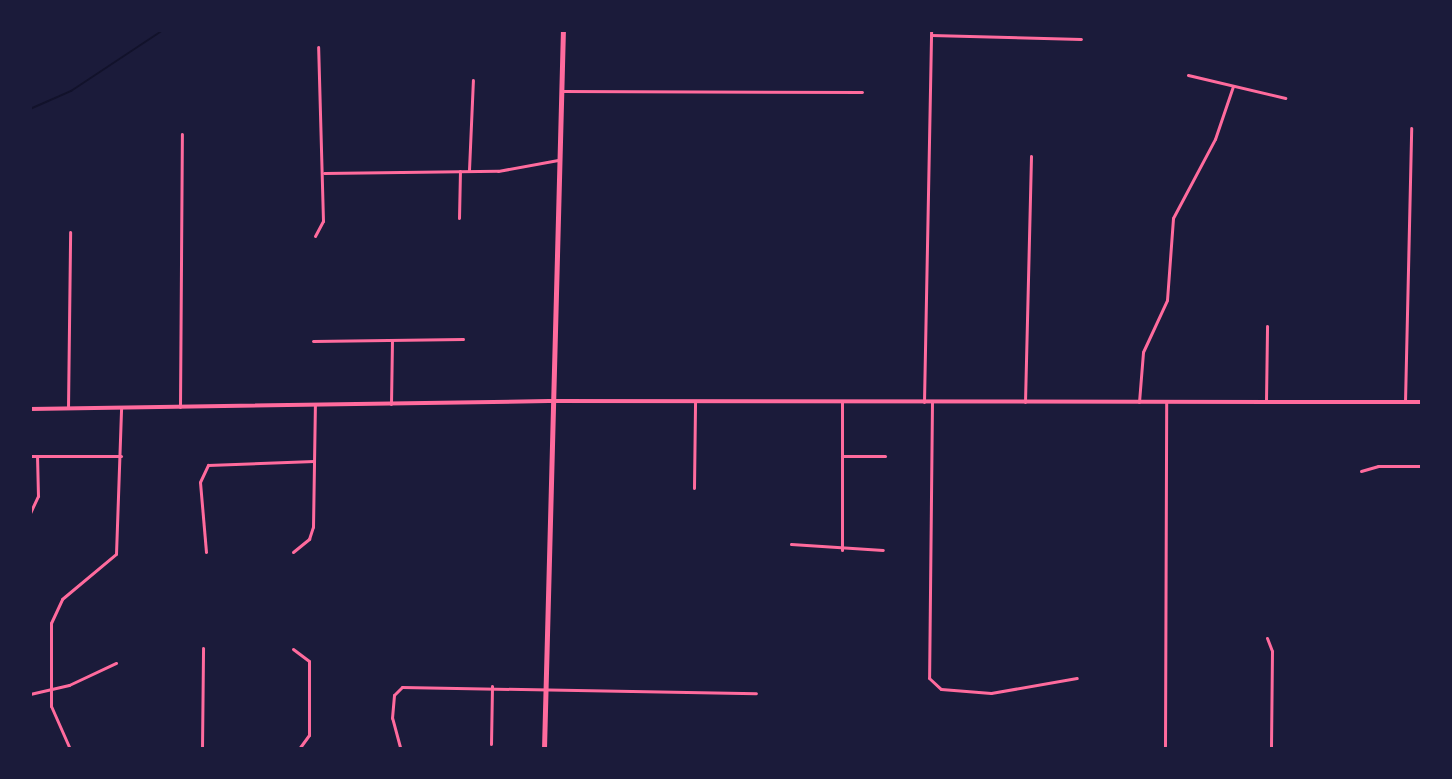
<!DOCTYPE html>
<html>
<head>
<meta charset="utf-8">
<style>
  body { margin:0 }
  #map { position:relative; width:1452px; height:779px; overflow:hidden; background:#1b1b3a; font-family:"DM Sans",sans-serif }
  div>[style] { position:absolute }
  .stream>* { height:2px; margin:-1px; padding:0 1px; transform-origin:1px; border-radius:1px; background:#12122b }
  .minor>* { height:3px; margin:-1.5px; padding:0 1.5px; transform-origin:1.5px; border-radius:1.5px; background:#ff6b9d }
  .tertiary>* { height:4px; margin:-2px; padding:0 2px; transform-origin:2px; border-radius:2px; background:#ff6b9d }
  .secondary>* { height:4.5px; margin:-2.25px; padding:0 2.25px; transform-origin:2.25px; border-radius:2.25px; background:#ff6b9d }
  span { translate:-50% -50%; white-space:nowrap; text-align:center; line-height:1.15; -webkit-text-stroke:5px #1b1b3a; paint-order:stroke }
  .frame { position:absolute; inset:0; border:32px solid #1b1b3a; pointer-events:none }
</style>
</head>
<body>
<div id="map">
  <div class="stream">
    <i style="left:30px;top:109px;width:45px;rotate:-23.7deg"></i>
    <i style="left:71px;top:91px;width:110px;rotate:-33.5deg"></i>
  </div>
  <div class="minor">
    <i style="left:931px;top:35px;width:150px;rotate:1.5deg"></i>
    <i style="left:1188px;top:75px;width:100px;rotate:13.3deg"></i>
    <i style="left:561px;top:91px;width:301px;rotate:0.2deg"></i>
    <i style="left:469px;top:170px;width:90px;rotate:-87.5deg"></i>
    <i style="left:324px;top:173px;width:174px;rotate:-0.7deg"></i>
    <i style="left:498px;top:171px;width:61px;rotate:-10.4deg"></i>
    <i style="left:459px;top:218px;width:47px;rotate:-88.8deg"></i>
    <i style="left:315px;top:236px;width:17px;rotate:-62deg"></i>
    <i style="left:323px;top:221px;width:174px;rotate:-91.6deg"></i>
    <i style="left:313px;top:341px;width:150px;rotate:-0.8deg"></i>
    <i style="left:1266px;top:401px;width:75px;rotate:-89.2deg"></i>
    <i style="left:842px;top:402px;width:148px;rotate:90deg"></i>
    <i style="left:924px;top:402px;width:372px;rotate:-88.9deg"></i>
    <i style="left:932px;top:402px;width:276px;rotate:90.6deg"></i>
    <i style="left:929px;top:678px;width:16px;rotate:43deg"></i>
    <i style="left:941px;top:689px;width:50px;rotate:4.6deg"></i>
    <i style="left:991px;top:693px;width:87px;rotate:-9.9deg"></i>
    <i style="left:1025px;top:402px;width:246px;rotate:-88.6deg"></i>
    <i style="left:1139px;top:402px;width:50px;rotate:-85.4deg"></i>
    <i style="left:1143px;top:352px;width:57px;rotate:-65.2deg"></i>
    <i style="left:1167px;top:300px;width:82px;rotate:-85.8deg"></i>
    <i style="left:1173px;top:218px;width:89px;rotate:-62deg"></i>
    <i style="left:1215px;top:139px;width:56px;rotate:-71.2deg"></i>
    <i style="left:1405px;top:402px;width:274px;rotate:-88.7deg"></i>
    <i style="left:391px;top:404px;width:64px;rotate:-89.1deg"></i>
    <i style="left:180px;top:407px;width:273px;rotate:-89.6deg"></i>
    <i style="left:68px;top:408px;width:176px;rotate:-89.3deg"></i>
    <i style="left:30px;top:456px;width:91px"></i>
    <i style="left:842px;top:456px;width:43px"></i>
    <i style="left:1361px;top:471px;width:18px;rotate:-16deg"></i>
    <i style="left:1378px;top:466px;width:44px"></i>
    <i style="left:694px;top:488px;width:86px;rotate:-89.3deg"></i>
    <i style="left:30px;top:513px;width:19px;rotate:-65deg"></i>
    <i style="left:38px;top:496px;width:40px;rotate:-91.4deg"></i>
    <i style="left:791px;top:544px;width:92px;rotate:3.7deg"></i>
    <i style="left:206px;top:552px;width:70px;rotate:-94.9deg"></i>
    <i style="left:200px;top:482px;width:19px;rotate:-65deg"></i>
    <i style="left:208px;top:465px;width:106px;rotate:-2.2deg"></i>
    <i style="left:293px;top:552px;width:21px;rotate:-39deg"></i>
    <i style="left:309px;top:539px;width:13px;rotate:-72deg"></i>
    <i style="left:313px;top:527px;width:122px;rotate:-89.1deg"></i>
    <i style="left:1267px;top:638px;width:14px;rotate:69deg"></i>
    <i style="left:1272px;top:651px;width:98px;rotate:90.6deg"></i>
    <i style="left:293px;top:649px;width:20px;rotate:37deg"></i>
    <i style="left:309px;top:661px;width:74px;rotate:90deg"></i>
    <i style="left:309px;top:735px;width:17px;rotate:126deg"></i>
    <i style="left:30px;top:694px;width:40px;rotate:-13deg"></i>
    <i style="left:69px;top:685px;width:52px;rotate:-25.1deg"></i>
    <i style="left:491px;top:744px;width:58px;rotate:-89deg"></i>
    <i style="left:1165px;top:746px;width:344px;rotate:-89.8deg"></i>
    <i style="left:400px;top:747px;width:30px;rotate:-105deg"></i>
    <i style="left:392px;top:718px;width:23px;rotate:-85deg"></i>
    <i style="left:394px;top:695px;width:11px;rotate:-45deg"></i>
    <i style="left:402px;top:687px;width:354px;rotate:1deg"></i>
    <i style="left:70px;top:749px;width:47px;rotate:-113.8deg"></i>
    <i style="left:51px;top:706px;width:83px;rotate:-90deg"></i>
    <i style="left:51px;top:623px;width:26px;rotate:-65deg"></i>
    <i style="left:62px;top:599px;width:70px;rotate:-39.8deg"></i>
    <i style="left:116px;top:554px;width:146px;rotate:-88deg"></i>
    <i style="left:202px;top:749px;width:101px;rotate:-89.4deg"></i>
  </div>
  <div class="tertiary">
    <i style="left:30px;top:409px;width:519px;rotate:-0.88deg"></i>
    <i style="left:549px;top:401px;width:873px;rotate:0.07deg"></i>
  </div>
  <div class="secondary">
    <i style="left:544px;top:749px;width:719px;rotate:-88.49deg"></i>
  </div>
  <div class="frame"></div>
</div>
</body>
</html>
